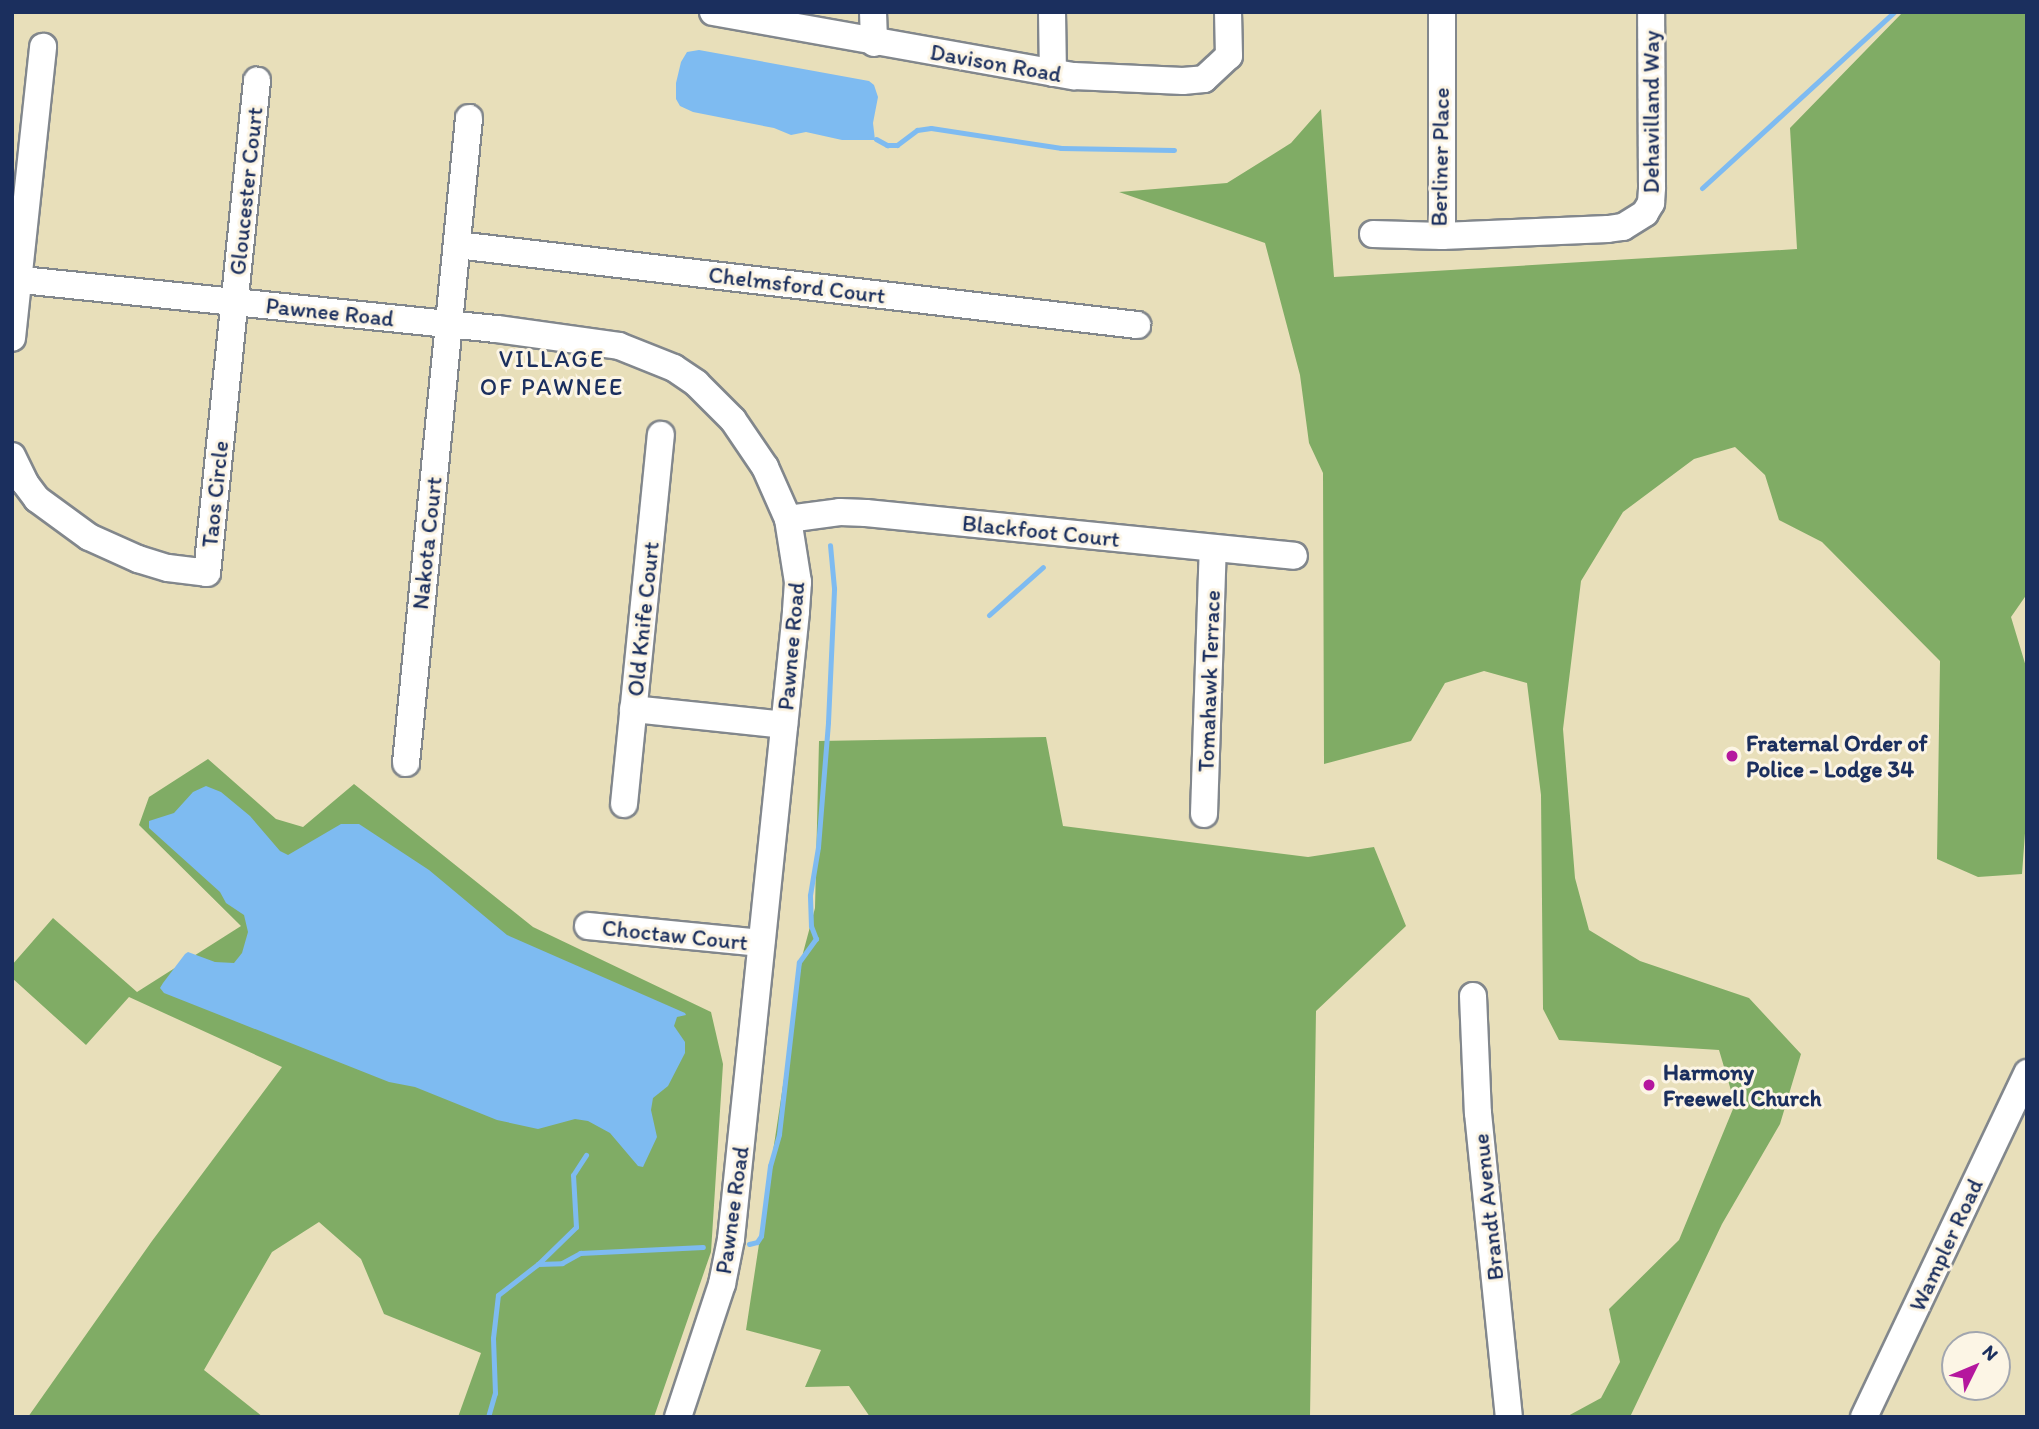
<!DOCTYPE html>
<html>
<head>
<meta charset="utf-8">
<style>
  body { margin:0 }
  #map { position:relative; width:2039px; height:1429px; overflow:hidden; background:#e8dfba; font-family:Itim,sans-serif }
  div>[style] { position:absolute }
  .forest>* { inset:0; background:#80ac65 }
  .water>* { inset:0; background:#7ebbf1 }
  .stream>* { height:5px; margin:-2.5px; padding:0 2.5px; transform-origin:2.5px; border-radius:2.5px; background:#7ebbf1 }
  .roads { filter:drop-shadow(2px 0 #82878c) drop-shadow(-2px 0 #82878c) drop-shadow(0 2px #82878c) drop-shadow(0 -2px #82878c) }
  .minor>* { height:26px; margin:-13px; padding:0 13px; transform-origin:13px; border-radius:13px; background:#fff }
  .dots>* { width:19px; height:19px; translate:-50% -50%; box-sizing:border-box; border:4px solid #fcf5e5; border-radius:50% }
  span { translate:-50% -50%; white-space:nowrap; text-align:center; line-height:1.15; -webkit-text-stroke:6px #fcf5e5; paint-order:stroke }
  .street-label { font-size:23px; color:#1b2f5e }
  .poi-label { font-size:23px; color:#1b2f5e; font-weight:700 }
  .left { translate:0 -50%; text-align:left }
  .neighbourhood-label { font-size:24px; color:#1b2f5e; letter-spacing:2px }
  .frame { position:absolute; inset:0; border:14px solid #1b2f5e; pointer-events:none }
  .north { position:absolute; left:1941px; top:1331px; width:70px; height:70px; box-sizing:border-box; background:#fcf5e5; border:2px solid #a2a6af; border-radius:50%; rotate:47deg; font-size:19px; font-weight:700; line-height:28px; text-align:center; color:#1b2f5e }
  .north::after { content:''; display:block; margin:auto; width:24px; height:32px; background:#b5179e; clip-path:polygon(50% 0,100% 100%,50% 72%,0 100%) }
</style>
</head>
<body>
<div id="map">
  <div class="forest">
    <i style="clip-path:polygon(1903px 12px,2027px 12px,2027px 594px,2011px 617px,2027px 670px,2027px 806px,2022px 874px,1978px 877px,1937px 859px,1940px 661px,1822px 542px,1779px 520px,1765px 475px,1735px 447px,1694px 459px,1623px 512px,1581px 581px,1563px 729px,1575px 878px,1589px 930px,1640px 961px,1749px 998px,1801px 1054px,1780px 1124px,1722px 1224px,1630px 1417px,1566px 1417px,1601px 1398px,1620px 1362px,1609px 1309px,1679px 1240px,1735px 1104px,1719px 1050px,1559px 1040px,1543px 1009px,1541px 795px,1527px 683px,1484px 671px,1445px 683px,1411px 741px,1324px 764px,1323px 473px,1309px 443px,1300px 375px,1265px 243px,1119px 192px,1227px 183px,1291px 143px,1321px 109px,1334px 277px,1797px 249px,1790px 128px)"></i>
    <i style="clip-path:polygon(1046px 737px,1063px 826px,1308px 857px,1374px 847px,1406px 926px,1316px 1011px,1310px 1417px,870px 1417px,849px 1386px,805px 1387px,821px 1350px,746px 1330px,803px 953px,815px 908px,819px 741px)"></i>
    <i style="clip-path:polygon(208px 759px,276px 819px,303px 827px,354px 784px,533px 927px,711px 1012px,723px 1064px,711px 1252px,654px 1417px,458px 1417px,481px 1353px,384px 1314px,361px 1259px,319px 1222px,272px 1252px,204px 1370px,263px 1417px,28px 1417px,152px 1241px,282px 1067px,129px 997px,86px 1045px,12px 978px,12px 965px,53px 918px,137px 992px,241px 926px,139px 825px,149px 797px)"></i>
  </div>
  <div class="water">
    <i style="clip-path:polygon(699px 50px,869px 81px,874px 85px,878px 97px,873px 123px,875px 140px,842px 140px,806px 132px,791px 135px,774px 128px,693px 112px,680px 106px,676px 99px,676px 83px,681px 62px,687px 52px)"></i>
    <i style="clip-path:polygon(206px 786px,221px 792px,250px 816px,280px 851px,288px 855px,341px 824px,359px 824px,429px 870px,507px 935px,685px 1013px,686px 1015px,677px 1017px,674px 1026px,685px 1042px,685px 1053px,668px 1086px,653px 1098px,651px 1110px,657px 1137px,643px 1167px,638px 1166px,610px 1133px,588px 1121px,575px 1119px,538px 1129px,497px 1120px,415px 1087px,389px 1082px,164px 993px,160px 988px,163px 983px,185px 954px,188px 952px,215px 962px,234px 963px,242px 953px,248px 932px,244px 915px,226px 903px,220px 892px,149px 828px,149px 821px,174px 813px,193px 792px)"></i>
  </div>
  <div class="stream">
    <i style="left:876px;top:139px;width:13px;rotate:29deg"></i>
    <i style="left:887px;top:145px;width:10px"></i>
    <i style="left:897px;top:145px;width:25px;rotate:-37deg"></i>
    <i style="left:917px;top:130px;width:14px;rotate:-8deg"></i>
    <i style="left:931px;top:128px;width:132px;rotate:8.7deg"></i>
    <i style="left:1061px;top:148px;width:113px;rotate:1deg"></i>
    <i style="left:1702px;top:188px;width:260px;rotate:-42.5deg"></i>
    <i style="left:989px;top:615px;width:72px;rotate:-41.6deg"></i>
    <i style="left:749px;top:1244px;width:8px;rotate:-14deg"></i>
    <i style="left:757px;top:1242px;width:7px;rotate:-56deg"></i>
    <i style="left:761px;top:1236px;width:71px;rotate:-82.7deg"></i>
    <i style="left:770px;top:1166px;width:33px;rotate:-74deg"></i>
    <i style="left:779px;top:1134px;width:173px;rotate:-83.4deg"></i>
    <i style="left:799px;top:962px;width:29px;rotate:-54deg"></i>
    <i style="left:816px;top:939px;width:14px;rotate:-111deg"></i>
    <i style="left:811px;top:926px;width:31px;rotate:-92deg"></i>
    <i style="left:810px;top:895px;width:49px;rotate:-80.5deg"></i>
    <i style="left:818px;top:847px;width:125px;rotate:-85.4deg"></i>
    <i style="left:828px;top:722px;width:134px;rotate:-87.4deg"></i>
    <i style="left:834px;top:588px;width:43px;rotate:-95.3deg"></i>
    <i style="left:538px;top:1264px;width:24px;rotate:-2deg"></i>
    <i style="left:562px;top:1263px;width:21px;rotate:-29deg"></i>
    <i style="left:580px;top:1253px;width:123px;rotate:-2.8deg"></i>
    <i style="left:488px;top:1417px;width:25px;rotate:-74deg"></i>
    <i style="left:495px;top:1393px;width:55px;rotate:-92.1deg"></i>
    <i style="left:493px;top:1338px;width:43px;rotate:-83.4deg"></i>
    <i style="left:498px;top:1295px;width:51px;rotate:-37.8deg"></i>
    <i style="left:538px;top:1264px;width:53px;rotate:-44.2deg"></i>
    <i style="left:576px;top:1227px;width:52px;rotate:-93.3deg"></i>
    <i style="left:573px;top:1175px;width:24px;rotate:-57deg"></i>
  </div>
  <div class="roads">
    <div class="minor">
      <i style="left:713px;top:12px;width:367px;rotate:10.1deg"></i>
      <i style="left:1074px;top:76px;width:109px;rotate:2.6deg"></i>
      <i style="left:1183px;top:81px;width:21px;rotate:-5deg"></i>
      <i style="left:1204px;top:79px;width:34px;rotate:-43deg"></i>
      <i style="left:1229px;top:56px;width:44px;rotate:-91.3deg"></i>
      <i style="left:873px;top:12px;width:31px;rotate:88deg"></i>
      <i style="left:1052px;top:12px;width:61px;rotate:89.1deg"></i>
      <i style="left:1442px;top:12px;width:224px;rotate:90deg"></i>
      <i style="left:1373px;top:234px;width:69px;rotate:1.7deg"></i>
      <i style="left:1442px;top:236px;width:166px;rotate:-2.4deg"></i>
      <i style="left:1608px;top:229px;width:15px;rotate:-8deg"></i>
      <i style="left:1623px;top:227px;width:26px;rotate:-32deg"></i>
      <i style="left:1645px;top:213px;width:12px;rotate:-59deg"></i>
      <i style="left:1651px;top:203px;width:16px;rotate:-86deg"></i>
      <i style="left:1652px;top:187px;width:175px;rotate:-90.3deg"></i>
      <i style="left:457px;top:245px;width:685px;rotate:6.71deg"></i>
      <i style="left:12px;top:279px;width:488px;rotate:5.9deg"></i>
      <i style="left:497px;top:329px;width:123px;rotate:7.9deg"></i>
      <i style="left:619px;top:346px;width:59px;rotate:21.8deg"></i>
      <i style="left:674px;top:368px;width:27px;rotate:34deg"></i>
      <i style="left:696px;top:383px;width:52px;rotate:45deg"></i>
      <i style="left:733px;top:420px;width:57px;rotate:55.8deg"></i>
      <i style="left:765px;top:467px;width:57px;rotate:66.1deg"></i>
      <i style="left:788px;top:519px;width:64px;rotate:81deg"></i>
      <i style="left:798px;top:582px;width:30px;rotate:94deg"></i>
      <i style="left:796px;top:612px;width:630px;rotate:95.92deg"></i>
      <i style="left:731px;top:1239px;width:46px;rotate:101.3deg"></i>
      <i style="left:722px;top:1284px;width:140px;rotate:108.3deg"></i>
      <i style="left:12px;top:338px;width:293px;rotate:-83.9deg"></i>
      <i style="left:12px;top:456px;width:30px;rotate:64deg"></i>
      <i style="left:25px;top:483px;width:20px;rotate:53deg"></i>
      <i style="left:37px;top:499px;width:64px;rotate:36.2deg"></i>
      <i style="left:89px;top:537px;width:54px;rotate:24.2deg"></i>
      <i style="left:138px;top:559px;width:31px;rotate:17deg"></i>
      <i style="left:168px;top:568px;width:39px;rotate:7deg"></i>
      <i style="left:207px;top:573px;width:495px;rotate:-84.2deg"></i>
      <i style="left:788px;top:519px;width:52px;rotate:-7.7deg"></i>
      <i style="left:840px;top:512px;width:26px;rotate:2deg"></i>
      <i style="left:866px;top:513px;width:430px;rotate:5.7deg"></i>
      <i style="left:633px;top:709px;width:152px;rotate:6deg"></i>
      <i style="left:406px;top:763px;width:648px;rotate:-84.42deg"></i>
      <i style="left:624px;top:804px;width:371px;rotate:-84.3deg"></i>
      <i style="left:1204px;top:814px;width:266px;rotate:-88.1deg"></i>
      <i style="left:588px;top:926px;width:174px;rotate:5.6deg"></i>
      <i style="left:1473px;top:996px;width:117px;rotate:87.6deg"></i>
      <i style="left:1478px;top:1113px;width:306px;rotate:84.2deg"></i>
      <i style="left:1864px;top:1417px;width:381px;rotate:-64.6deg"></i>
    </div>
  </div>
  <div class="dots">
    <i style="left:1732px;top:756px;background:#b5179e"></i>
    <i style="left:1649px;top:1085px;background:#b5179e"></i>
  </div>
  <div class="street-label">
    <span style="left:996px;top:63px;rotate:10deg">Davison Road</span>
    <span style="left:1651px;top:112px;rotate:-90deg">Dehavilland Way</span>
    <span style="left:1440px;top:157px;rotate:-89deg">Berliner Place</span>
    <span style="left:246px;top:191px;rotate:-84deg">Gloucester Court</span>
    <span style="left:797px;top:285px;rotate:7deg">Chelmsford Court</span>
    <span style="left:330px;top:312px;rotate:6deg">Pawnee Road</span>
    <span style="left:215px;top:494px;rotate:-84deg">Taos Circle</span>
    <span style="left:1041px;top:531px;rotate:6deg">Blackfoot Court</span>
    <span style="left:427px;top:543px;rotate:-84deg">Nakota Court</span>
    <span style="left:643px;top:619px;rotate:-84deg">Old Knife Court</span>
    <span style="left:791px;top:646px;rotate:-85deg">Pawnee Road</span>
    <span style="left:1209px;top:681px;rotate:-88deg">Tomahawk Terrace</span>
    <span style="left:675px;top:935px;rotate:6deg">Choctaw Court</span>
    <span style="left:1488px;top:1207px;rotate:-96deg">Brandt Avenue</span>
    <span style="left:732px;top:1210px;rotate:-82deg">Pawnee Road</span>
    <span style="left:1946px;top:1245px;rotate:-65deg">Wampler Road</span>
  </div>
  <div class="poi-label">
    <span class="left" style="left:1746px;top:756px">Fraternal Order of<br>Police - Lodge 34</span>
    <span class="left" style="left:1663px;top:1085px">Harmony<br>Freewell Church</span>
  </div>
  <div class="neighbourhood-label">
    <span style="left:552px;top:373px">VILLAGE<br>OF PAWNEE</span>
  </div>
  <div class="frame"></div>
  <div class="north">N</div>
</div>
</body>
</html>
